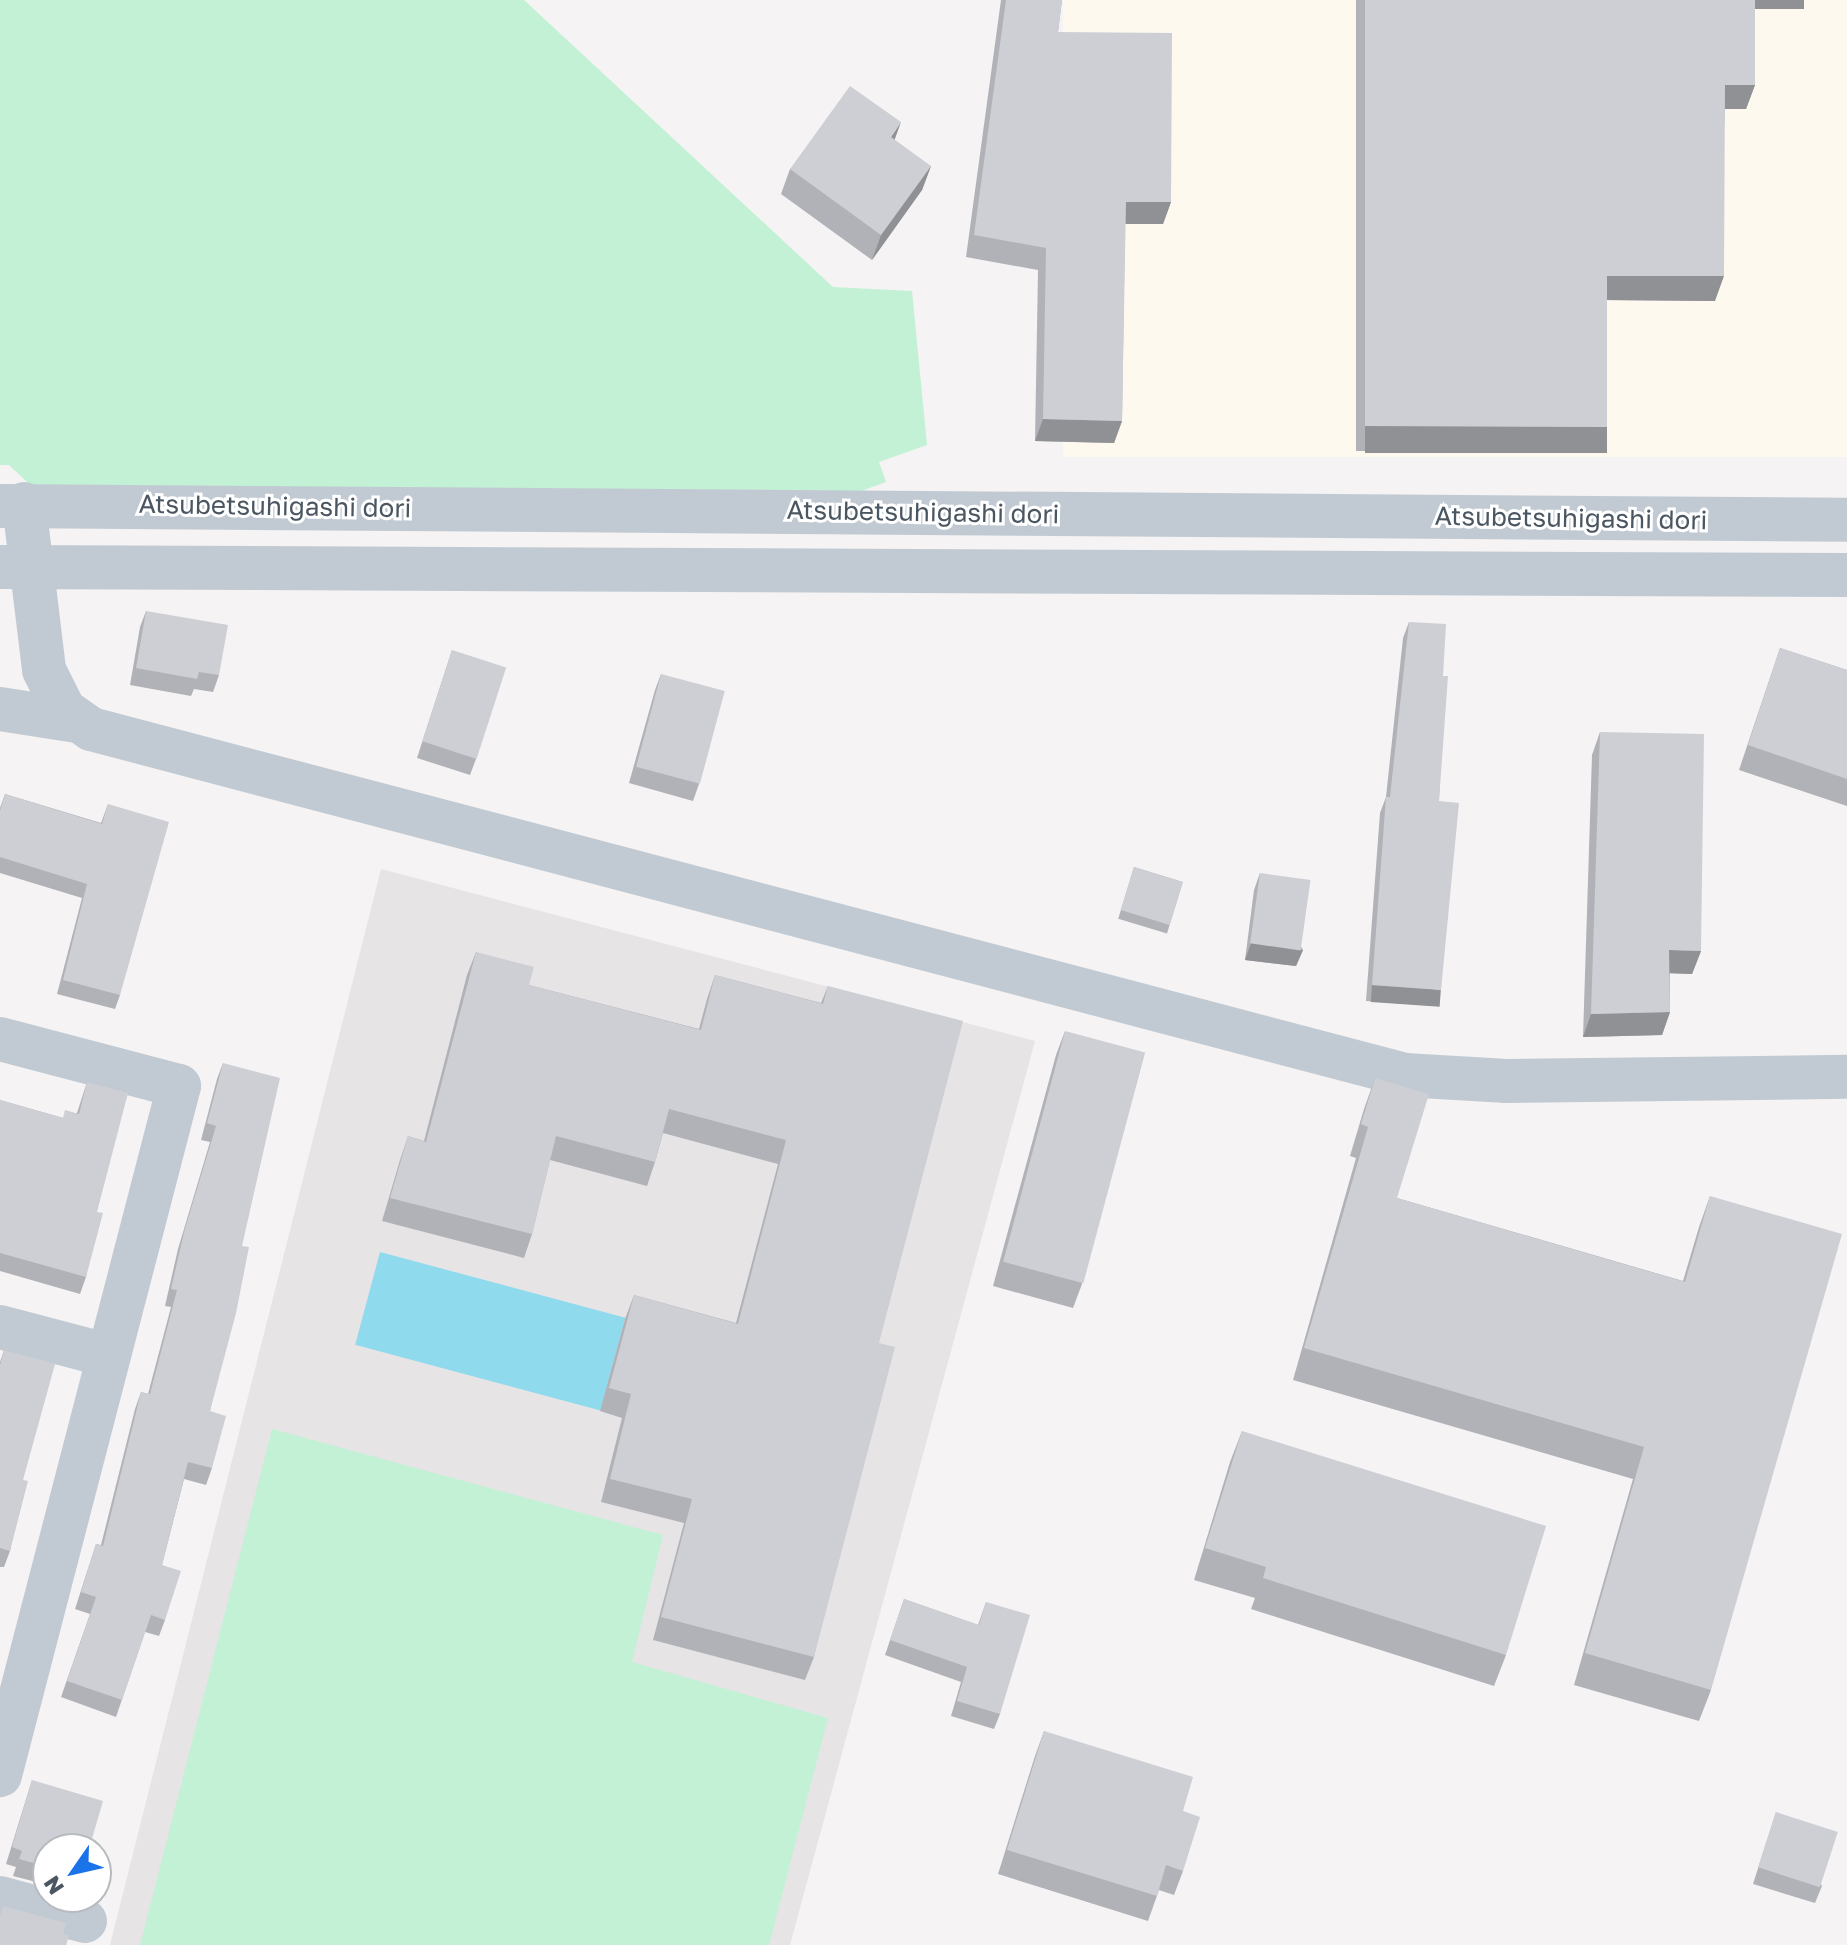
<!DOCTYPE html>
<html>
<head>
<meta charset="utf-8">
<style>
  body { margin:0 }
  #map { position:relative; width:1847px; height:1945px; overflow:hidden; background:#f5f3f3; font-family:"Golos Text",sans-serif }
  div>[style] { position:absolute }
  .commercial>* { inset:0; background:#fdf9ef; transform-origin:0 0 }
  .education>* { inset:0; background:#e6e4e5 }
  .green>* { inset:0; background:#c3f1d5 }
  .water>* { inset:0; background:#90daee; transform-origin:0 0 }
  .minor>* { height:44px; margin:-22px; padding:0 22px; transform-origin:22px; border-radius:22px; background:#c1cad2 }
  .wall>* { inset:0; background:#b0b2b7; transform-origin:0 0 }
  .shaded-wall>* { inset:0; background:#909195; transform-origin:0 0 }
  .building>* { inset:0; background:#cdcfd5; transform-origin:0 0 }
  span { translate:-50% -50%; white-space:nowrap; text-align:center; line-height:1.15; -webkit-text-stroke:6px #fff; paint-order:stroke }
  .street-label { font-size:26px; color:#4a5661 }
  .north { position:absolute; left:32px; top:1833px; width:80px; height:80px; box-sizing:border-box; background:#fff; border:2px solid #b7bbc0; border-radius:50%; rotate:236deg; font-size:22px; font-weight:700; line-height:32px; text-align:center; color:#4a5661 }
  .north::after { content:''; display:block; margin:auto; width:28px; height:36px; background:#1a73e8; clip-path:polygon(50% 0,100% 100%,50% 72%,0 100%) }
</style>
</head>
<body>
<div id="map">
  <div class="commercial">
    <i style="left:1063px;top:0;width:784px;height:457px"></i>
  </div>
  <div class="education">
    <i style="clip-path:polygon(381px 869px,1035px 1041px,790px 1945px,110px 1945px)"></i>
  </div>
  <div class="green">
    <i style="clip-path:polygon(0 0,524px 0,833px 287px,912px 291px,927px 445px,879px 462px,886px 482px,856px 493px,43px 497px,9px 465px,0 465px)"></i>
    <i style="clip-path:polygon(272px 1429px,663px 1535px,632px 1662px,828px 1718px,769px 1945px,140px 1945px)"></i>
  </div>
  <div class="water">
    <i style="left:380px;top:1252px;width:254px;height:96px;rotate:15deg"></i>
  </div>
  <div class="minor">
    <i style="left:24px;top:504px;width:167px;rotate:83.1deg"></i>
    <i style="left:44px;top:670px;width:45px;rotate:63.4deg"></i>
    <i style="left:64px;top:710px;width:33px;rotate:35deg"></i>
    <i style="left:91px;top:729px;width:1359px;rotate:14.75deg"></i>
    <i style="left:1405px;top:1075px;width:102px;rotate:3.4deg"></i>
    <i style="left:1507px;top:1081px;width:340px;rotate:-0.7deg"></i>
    <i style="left:0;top:506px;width:1847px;rotate:0.43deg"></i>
    <i style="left:1px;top:567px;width:1846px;rotate:0.25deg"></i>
    <i style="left:0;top:709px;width:78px;rotate:8.9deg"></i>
    <i style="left:0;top:1039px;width:185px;rotate:14.7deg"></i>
    <i style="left:179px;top:1086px;width:712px;rotate:104.56deg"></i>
    <i style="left:0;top:1327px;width:111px;rotate:14.7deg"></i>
    <i style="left:0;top:1898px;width:88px;rotate:15.1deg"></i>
  </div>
  <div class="wall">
    <i style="clip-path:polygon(1001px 0,1062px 0,1058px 32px,1171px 202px,1163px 224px,1125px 224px,1122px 421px,1114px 443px,1035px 441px,1038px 270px,966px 257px)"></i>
    <i style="clip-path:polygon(1356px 0,1804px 0,1801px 8px,1755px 8px,1755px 85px,1746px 109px,1725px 109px,1715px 301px,1607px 300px,1607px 427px,1598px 451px,1356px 451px)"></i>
    <i style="clip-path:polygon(931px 166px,922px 190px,872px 260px,781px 194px,790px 169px)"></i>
    <i style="clip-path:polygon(146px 611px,219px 675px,213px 692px,194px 689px,191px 696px,130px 685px,140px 627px)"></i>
    <i style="clip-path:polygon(1409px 622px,1443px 676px,1439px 801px,1435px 1006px,1366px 1001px,1380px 813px,1386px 797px,1403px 638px)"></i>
    <i style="clip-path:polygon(1780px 648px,1847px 670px,1847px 806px,1739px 770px)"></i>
    <i style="clip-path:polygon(452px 650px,476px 759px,470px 775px,417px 758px)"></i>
    <i style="clip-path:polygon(661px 674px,699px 784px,693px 801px,629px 783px,655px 690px)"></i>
    <i style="clip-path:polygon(1600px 732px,1701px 951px,1692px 974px,1670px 973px,1670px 1012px,1662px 1035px,1583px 1037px,1592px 755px)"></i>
    <i style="clip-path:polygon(5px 794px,101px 823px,108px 804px,120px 995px,115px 1009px,57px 994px,82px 898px,0 873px,0 808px)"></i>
    <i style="left:1134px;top:867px;width:51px;height:54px;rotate:17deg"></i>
    <i style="clip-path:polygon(1260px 873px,1303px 950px,1296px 966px,1245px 960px,1254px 890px)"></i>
    <i style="clip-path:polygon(476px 952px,529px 985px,699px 1029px,707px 999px,715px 975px,821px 1003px,828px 986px,879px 1343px,814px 1657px,805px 1680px,653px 1640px,684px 1523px,601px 1502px,622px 1418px,600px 1411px,625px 1319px,634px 1295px,736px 1323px,778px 1164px,663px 1133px,655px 1162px,647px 1186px,550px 1160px,532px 1234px,524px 1258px,382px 1221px,400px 1160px,408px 1136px,424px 1141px,467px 975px)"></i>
    <i style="clip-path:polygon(1065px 1031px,1082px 1284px,1073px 1308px,993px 1286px,1056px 1055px)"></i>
    <i style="clip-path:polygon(223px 1063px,242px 1246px,210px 1411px,212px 1468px,206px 1485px,184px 1479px,162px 1565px,165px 1620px,159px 1636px,145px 1632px,116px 1717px,61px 1697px,90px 1614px,75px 1609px,96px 1544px,101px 1545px,135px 1409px,141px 1392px,148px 1394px,171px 1307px,165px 1306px,178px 1249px,210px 1142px,201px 1140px,217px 1079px)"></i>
    <i style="clip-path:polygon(1375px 1078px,1397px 1198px,1683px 1281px,1699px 1227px,1710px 1196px,1711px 1690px,1699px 1721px,1574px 1685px,1633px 1479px,1293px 1380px,1356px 1158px,1350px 1156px,1364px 1109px)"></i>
    <i style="clip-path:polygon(87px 1082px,97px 1212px,86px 1277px,80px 1294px,0 1271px,0 1100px,63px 1118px,77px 1113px)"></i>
    <i style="clip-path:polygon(4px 1350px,23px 1480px,10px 1551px,4px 1567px,0 1567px,0 1362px)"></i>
    <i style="clip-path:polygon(1242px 1431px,1506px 1655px,1494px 1686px,1251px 1609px,1255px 1598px,1194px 1580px,1230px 1462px)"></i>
    <i style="clip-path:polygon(904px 1599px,978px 1625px,986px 1602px,1000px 1714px,994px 1729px,951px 1716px,961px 1682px,885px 1655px)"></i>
    <i style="clip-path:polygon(1044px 1731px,1183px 1811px,1183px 1871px,1174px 1895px,1159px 1890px,1148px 1921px,998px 1874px,1035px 1756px)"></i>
    <i style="clip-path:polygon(32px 1780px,48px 1849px,48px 1885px,13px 1876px,16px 1867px,6px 1864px)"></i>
    <i style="clip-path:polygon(1776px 1812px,1822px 1886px,1815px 1903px,1753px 1884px)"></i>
  </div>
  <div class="shaded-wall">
    <i style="left:1750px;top:0;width:54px;height:9px"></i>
    <i style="clip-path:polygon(1725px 85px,1755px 85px,1746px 109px,1716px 109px)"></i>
    <i style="clip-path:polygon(901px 122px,892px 147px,891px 137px)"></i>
    <i style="clip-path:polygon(931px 166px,922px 190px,872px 260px,881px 235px)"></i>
    <i style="clip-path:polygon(1126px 202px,1171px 202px,1163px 224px,1118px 224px)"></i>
    <i style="clip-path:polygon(1607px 276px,1724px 276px,1715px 301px,1598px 300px)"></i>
    <i style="clip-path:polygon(1043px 419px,1122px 421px,1114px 443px,1035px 441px)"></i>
    <i style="left:1365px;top:426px;width:242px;height:27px"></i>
    <i style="clip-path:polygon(1251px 943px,1303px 950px,1296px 966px,1245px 960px)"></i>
    <i style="clip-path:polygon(1669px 950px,1701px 951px,1692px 974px,1661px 973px)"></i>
    <i style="left:1372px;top:985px;width:69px;height:17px;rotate:4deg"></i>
    <i style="clip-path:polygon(1670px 1012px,1662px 1035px,1583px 1037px,1591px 1014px)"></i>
  </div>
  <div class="building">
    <i style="clip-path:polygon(1006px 0,1062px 0,1058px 32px,1172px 33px,1171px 202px,1126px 202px,1122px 421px,1043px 419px,1046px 248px,974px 235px)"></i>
    <i style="clip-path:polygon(1365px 0,1755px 0,1755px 85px,1725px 85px,1724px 276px,1607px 276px,1607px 427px,1365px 426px)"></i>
    <i style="clip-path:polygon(850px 86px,901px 122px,891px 137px,931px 166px,881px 235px,790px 169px)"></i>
    <i style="clip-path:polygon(146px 611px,228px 625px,219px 675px,199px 672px,197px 679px,136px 668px)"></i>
    <i style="clip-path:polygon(1409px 622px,1446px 624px,1443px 676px,1448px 676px,1439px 801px,1459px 803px,1441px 990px,1372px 985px,1386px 797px,1390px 797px)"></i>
    <i style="clip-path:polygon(1780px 648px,1847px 670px,1847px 779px,1748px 745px)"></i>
    <i style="left:452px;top:650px;width:57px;height:96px;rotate:18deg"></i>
    <i style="left:661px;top:674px;width:66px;height:96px;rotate:15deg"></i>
    <i style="clip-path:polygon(1600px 732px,1704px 734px,1701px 951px,1669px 950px,1670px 1012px,1591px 1014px)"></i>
    <i style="clip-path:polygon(5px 794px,102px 824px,108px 804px,169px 822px,120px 995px,63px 980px,87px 884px,0 857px,0 811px)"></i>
    <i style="left:1134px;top:867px;width:51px;height:45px;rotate:17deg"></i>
    <i style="left:1260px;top:873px;width:51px;height:71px;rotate:8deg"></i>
    <i style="clip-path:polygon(476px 952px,534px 967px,529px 985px,701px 1030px,715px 975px,823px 1004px,828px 986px,963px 1021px,879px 1343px,895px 1347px,814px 1657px,661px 1617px,692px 1499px,610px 1479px,631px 1394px,609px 1388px,634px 1295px,738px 1324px,786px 1140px,669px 1109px,655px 1162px,556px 1136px,532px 1234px,390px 1198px,408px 1136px,426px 1142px)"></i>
    <i style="left:1065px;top:1031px;width:83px;height:239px;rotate:15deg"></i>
    <i style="clip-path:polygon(223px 1063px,280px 1078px,242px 1246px,249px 1247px,236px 1313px,210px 1411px,226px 1416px,212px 1468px,188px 1462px,162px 1565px,181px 1571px,165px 1620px,151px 1615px,122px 1700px,67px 1681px,96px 1597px,81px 1592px,96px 1544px,103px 1546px,141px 1392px,150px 1394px,177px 1290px,171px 1289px,184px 1232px,216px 1126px,207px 1123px)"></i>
    <i style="clip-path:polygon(1375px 1078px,1429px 1094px,1397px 1198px,1685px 1282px,1710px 1196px,1842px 1234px,1711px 1690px,1585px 1653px,1644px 1447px,1304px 1348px,1368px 1127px,1361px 1124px)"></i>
    <i style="clip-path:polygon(87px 1082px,128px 1093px,97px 1212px,103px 1213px,86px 1277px,0 1253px,0 1100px,63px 1118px,65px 1110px,79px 1114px)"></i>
    <i style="clip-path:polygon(4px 1350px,55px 1364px,23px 1480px,28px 1481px,10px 1551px,0 1548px,0 1365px)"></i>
    <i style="clip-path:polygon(1242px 1431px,1546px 1526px,1506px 1655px,1263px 1578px,1266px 1567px,1205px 1548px)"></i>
    <i style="clip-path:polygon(904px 1599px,979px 1625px,986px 1602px,1030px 1615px,1000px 1714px,957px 1701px,967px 1667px,890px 1640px)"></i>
    <i style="clip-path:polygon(1044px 1731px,1193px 1777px,1183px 1811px,1200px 1817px,1183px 1871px,1166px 1865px,1157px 1896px,1007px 1850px)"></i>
    <i style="clip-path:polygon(32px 1780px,103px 1801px,89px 1849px,48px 1849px,48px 1867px,19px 1859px,22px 1851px,12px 1847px)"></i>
    <i style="left:1776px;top:1812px;width:65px;height:58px;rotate:18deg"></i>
    <i style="clip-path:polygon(3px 1906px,66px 1923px,63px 1934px,69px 1936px,66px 1945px,0 1945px,0 1917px)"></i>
  </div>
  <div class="street-label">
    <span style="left:275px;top:506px;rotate:1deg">Atsubetsuhigashi dori</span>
    <span style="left:923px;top:512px;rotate:1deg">Atsubetsuhigashi dori</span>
    <span style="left:1571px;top:518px;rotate:1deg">Atsubetsuhigashi dori</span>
  </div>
  <div class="north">N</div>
</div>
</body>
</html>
